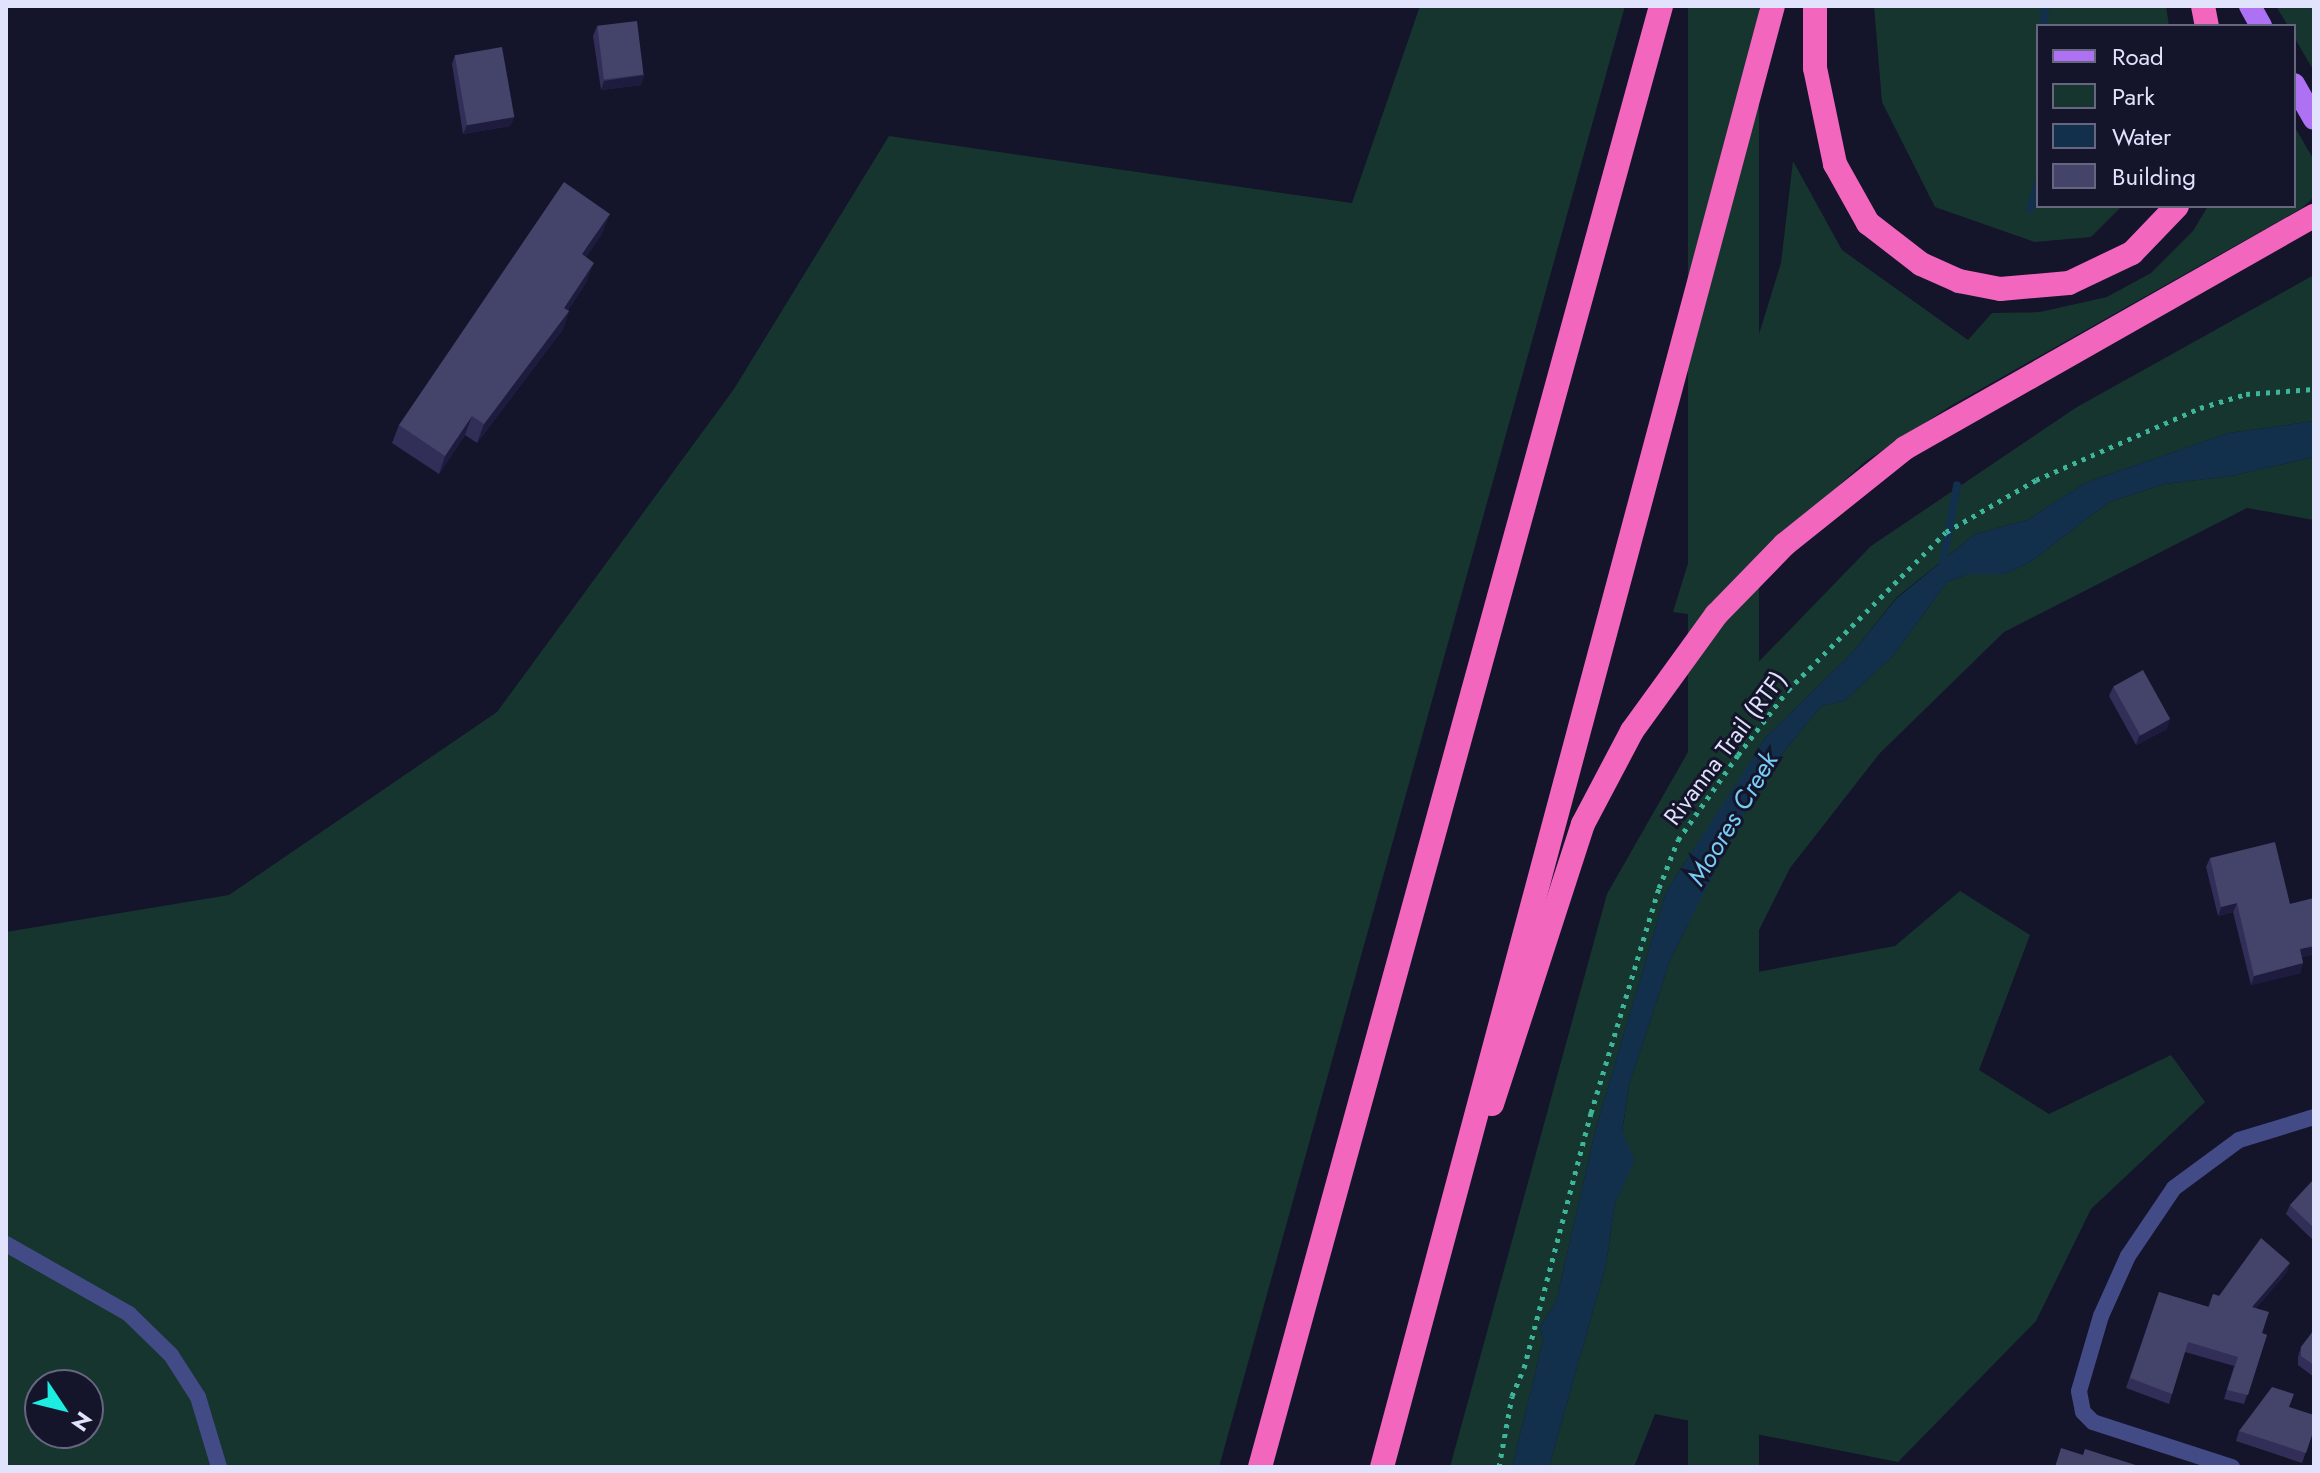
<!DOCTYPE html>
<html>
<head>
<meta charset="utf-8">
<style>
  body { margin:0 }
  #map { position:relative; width:2320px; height:1473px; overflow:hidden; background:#14142b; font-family:Jost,sans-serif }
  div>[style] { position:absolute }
  .green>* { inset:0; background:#17352f; transform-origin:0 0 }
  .water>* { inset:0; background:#12304b }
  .stream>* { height:8px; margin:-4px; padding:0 4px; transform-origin:4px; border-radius:4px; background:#12304b }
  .path>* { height:5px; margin-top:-2.5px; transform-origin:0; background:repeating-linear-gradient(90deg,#3cb59b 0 4px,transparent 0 10px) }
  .minor>* { height:16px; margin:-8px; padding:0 8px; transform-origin:8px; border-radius:8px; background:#434b86 }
  .primary>* { height:22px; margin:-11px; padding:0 11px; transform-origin:11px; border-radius:11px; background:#af71f3 }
  .motorway>* { height:24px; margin:-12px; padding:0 12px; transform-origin:12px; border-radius:12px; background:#f266be }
  .wall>* { inset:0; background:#312f57 }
  .shaded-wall>* { inset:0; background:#1e1c3e }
  .building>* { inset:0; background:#444369; transform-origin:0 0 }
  span { translate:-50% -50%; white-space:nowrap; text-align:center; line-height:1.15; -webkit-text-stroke:6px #14142b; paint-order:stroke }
  .street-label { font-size:24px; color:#e1e2fc }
  .water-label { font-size:26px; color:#77cdf4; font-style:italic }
  .frame { position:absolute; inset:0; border:8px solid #e1e2fc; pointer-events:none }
  .legend { position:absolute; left:2036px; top:24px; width:260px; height:184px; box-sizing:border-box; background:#14142b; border:2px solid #66667f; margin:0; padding:10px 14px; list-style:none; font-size:24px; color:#e1e2fc }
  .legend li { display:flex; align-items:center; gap:16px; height:40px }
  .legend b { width:40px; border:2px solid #66667f }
  .north { position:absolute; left:24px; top:1369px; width:80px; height:80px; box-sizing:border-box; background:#14142b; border:2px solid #66667f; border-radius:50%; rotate:125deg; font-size:22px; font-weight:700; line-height:32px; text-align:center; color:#e1e2fc }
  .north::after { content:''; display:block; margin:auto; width:28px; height:36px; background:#1dece1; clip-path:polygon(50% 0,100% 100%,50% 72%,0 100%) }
</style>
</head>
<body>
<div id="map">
  <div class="green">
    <i style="clip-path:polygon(evenodd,1420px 6px,1625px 6px,1219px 1467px,6px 1467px,6px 932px,229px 895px,497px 712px,734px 389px,889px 136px,1352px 203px,1420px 6px,40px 1385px,88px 1385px,88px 1433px,40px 1433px,40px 1385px)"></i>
    <i style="left:1688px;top:6px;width:71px;height:1515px"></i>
    <i style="clip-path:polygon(1874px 6px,2166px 6px,2169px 26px,2038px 26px,2038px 206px,2122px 206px,2091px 237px,2035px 242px,1935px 207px,1882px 102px)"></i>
    <i style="clip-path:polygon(2276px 6px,2314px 6px,2314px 71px,2294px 37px,2294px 26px,2288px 26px)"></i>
    <i style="clip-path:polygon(2294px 126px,2314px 160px,2314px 197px,2302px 208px,1949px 407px,1866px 461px,1739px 575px,1702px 616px,1673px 612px,1781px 263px,1793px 161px,1842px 250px,1968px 340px,1992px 313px,2040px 312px,2107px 297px,2151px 273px,2193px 231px,2208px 206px,2294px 206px)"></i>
    <i style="clip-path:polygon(2314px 275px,2314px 421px,2229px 433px,2087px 482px,2027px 520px,1975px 534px,1896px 598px,1853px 652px,1766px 737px,1666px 892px,1596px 1128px,1556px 1302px,1540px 1327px,1543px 1341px,1512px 1467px,1450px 1467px,1607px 894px,1712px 710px,1871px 546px,2077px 407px)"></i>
    <i style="clip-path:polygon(2314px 457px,2314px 520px,2247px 508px,2004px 632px,1880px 753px,1790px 868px,1736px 976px,1895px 946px,1960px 891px,2030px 935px,1979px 1070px,2049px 1114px,2171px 1055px,2205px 1102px,2091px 1209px,2036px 1321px,1898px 1462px,1655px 1414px,1634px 1467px,1549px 1467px,1606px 1265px,1615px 1203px,1634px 1160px,1622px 1133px,1629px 1085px,1650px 1022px,1670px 960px,1744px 814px,1782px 754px,1821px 706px,1844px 701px,1892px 657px,1947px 582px,1968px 574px,2005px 574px,2030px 562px,2109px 502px,2165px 484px,2231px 476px)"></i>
  </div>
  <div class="water">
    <i style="clip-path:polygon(2314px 421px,2314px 457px,2231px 476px,2165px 484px,2109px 502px,2030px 562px,2005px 574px,1968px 574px,1947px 582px,1892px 657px,1844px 701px,1821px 706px,1782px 754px,1744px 814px,1670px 960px,1650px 1022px,1629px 1085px,1622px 1132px,1635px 1160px,1615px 1203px,1606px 1265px,1549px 1467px,1512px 1467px,1543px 1341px,1540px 1327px,1556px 1302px,1596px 1128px,1666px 892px,1766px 737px,1853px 652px,1896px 599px,1975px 534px,2027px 520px,2087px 482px,2229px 433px)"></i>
  </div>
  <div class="stream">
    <i style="left:2044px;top:26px;width:20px;rotate:-87deg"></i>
    <i style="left:2030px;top:209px;width:28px;rotate:-73deg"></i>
    <i style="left:1942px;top:567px;width:83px;rotate:-79.6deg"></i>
  </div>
  <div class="path">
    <i style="left:1499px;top:1467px;width:72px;rotate:-79.6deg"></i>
    <i style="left:1512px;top:1396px;width:30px;rotate:-67deg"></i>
    <i style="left:1524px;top:1368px;width:264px;rotate:-75.3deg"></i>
    <i style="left:1591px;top:1113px;width:235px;rotate:-73.2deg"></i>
    <i style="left:1659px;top:888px;width:52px;rotate:-68.4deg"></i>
    <i style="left:1678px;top:840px;width:104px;rotate:-54.8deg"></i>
    <i style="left:1738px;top:755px;width:82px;rotate:-52.4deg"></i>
    <i style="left:1788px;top:690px;width:223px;rotate:-45deg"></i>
    <i style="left:1946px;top:532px;width:104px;rotate:-30deg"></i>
    <i style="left:2036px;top:480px;width:179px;rotate:-23.7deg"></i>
    <i style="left:2200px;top:408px;width:48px;rotate:-16.9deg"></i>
    <i style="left:2246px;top:394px;width:68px;rotate:-4.2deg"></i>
  </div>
  <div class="minor">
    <i style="left:6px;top:1244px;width:142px;rotate:29.6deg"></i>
    <i style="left:129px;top:1314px;width:59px;rotate:44.3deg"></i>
    <i style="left:171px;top:1355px;width:50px;rotate:57.3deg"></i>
    <i style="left:198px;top:1397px;width:73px;rotate:73.3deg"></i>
    <i style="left:2232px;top:1467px;width:146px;rotate:-162.1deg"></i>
    <i style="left:2093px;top:1422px;width:14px;rotate:-135deg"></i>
    <i style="left:2083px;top:1412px;width:21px;rotate:-101deg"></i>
    <i style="left:2079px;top:1391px;width:78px;rotate:-73.7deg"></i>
    <i style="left:2101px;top:1316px;width:66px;rotate:-65.8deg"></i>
    <i style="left:2128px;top:1256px;width:82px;rotate:-55.9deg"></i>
    <i style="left:2174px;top:1188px;width:81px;rotate:-36.4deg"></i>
    <i style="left:2239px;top:1140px;width:78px;rotate:-17deg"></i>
  </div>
  <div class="primary">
    <i style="left:2250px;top:6px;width:23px;rotate:61deg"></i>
    <i style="left:2294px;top:84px;width:40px;rotate:60.3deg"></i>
  </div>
  <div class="motorway">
    <i style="left:1815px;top:6px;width:62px;rotate:90deg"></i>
    <i style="left:1815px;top:68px;width:98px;rotate:78.2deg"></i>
    <i style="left:1835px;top:164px;width:68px;rotate:60.8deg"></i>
    <i style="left:1868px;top:223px;width:67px;rotate:37.7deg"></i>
    <i style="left:1921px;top:264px;width:42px;rotate:24.1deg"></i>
    <i style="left:1959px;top:281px;width:42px;rotate:11deg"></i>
    <i style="left:2000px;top:289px;width:69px;rotate:-5deg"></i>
    <i style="left:2069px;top:283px;width:70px;rotate:-25.5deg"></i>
    <i style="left:2132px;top:253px;width:65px;rotate:-46.2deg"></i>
    <i style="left:2203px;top:6px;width:20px;rotate:79deg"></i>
    <i style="left:1492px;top:1104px;width:294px;rotate:-72deg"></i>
    <i style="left:1583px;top:824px;width:105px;rotate:-62.2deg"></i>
    <i style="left:1632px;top:731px;width:143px;rotate:-54.1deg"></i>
    <i style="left:1716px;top:615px;width:98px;rotate:-45.8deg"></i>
    <i style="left:1784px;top:545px;width:155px;rotate:-38.7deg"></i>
    <i style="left:1905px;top:448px;width:470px;rotate:-29.6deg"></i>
    <i style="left:1260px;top:1467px;width:1515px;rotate:-74.65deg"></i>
    <i style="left:1382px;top:1467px;width:1512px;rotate:-75.02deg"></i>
  </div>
  <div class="wall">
    <i style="clip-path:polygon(597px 26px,644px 75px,641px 85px,601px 90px,593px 36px)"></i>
    <i style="clip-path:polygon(455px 55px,514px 117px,510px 126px,463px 134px,452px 64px)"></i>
    <i style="clip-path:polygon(603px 232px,586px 257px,587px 281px,568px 310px,569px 311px,563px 329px,477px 443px,465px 435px,439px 474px,392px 443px,399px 425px)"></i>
    <i style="clip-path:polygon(2113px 687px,2167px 729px,2136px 745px,2109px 696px)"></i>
    <i style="clip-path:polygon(2210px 858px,2290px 904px,2314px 898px,2314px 954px,2302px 957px,2303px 963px,2300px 973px,2251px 985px,2233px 912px,2218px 916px,2206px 867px)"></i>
    <i style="clip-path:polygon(2314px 1179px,2314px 1241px,2286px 1214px,2290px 1205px)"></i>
    <i style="clip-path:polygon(2287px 1272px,2256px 1308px,2262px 1333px,2267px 1335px,2244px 1404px,2224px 1399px,2234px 1366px,2185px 1352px,2169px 1404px,2126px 1388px,2159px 1292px,2208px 1307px,2213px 1294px,2219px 1296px)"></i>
    <i style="clip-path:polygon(2314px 1330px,2314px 1377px,2298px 1365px,2298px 1357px,2301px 1347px)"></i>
    <i style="clip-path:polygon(2289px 1407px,2314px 1429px,2302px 1463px,2236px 1441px,2239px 1431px)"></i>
  </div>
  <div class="shaded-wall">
    <i style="clip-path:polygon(644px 75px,641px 85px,601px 90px,604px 81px)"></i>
    <i style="clip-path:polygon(514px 117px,510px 126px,463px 134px,467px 125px)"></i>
    <i style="clip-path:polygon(610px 214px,603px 232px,576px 273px,582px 254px)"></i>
    <i style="clip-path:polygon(594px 263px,587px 281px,557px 326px,564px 308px)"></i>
    <i style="clip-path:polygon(569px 311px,563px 329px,477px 443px,484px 424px)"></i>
    <i style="clip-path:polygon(472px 416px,465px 435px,439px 474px,445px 456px)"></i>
    <i style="clip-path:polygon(2170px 719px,2167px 729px,2136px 745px,2139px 736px)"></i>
    <i style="clip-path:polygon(2237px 903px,2233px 912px,2218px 916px,2221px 907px)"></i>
    <i style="clip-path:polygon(2314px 946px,2314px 954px,2297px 958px,2300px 949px)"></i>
    <i style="clip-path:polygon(2303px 963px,2300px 973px,2251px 985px,2254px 976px)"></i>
    <i style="clip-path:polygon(2290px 1263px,2287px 1272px,2249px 1316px,2252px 1307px)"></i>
  </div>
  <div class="building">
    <i style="left:637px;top:21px;width:54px;height:40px;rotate:83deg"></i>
    <i style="left:502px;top:47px;width:71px;height:48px;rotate:80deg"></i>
    <i style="clip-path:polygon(564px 182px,610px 214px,582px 254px,594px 263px,564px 308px,569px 311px,484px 424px,472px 416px,445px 456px,399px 425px)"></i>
    <i style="left:2143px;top:670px;width:56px;height:34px;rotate:61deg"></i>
    <i style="clip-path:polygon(2275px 842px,2290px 904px,2314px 898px,2314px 946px,2300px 949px,2303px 963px,2254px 976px,2237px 903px,2221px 907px,2210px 858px)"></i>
    <i style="clip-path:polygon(2314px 1179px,2314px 1228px,2290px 1205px)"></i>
    <i style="clip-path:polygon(2261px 1238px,2290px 1263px,2252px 1307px,2269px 1312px,2262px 1333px,2267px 1335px,2248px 1395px,2227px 1390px,2238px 1357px,2188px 1342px,2172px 1394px,2130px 1378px,2159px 1292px,2209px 1307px,2213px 1294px,2219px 1296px)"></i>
    <i style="clip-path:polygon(2314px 1330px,2314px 1365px,2301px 1356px,2301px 1347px)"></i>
    <i style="clip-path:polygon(2272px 1387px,2294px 1394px,2289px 1407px,2314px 1415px,2314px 1429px,2306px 1453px,2239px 1431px)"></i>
    <i style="clip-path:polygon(2061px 1448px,2083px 1455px,2085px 1449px,2142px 1467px,2055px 1467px)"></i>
  </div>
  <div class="street-label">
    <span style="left:1725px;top:748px;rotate:-53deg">Rivanna Trail (RTF)</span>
  </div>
  <div class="water-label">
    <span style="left:1733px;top:819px;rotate:-59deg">Moores Creek</span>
  </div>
  <div class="frame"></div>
  <ul class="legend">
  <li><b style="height:10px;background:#af71f3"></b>Road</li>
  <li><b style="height:22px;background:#17352f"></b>Park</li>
  <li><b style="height:22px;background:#12304b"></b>Water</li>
  <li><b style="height:22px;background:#444369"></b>Building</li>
  </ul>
  <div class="north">N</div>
</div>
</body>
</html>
